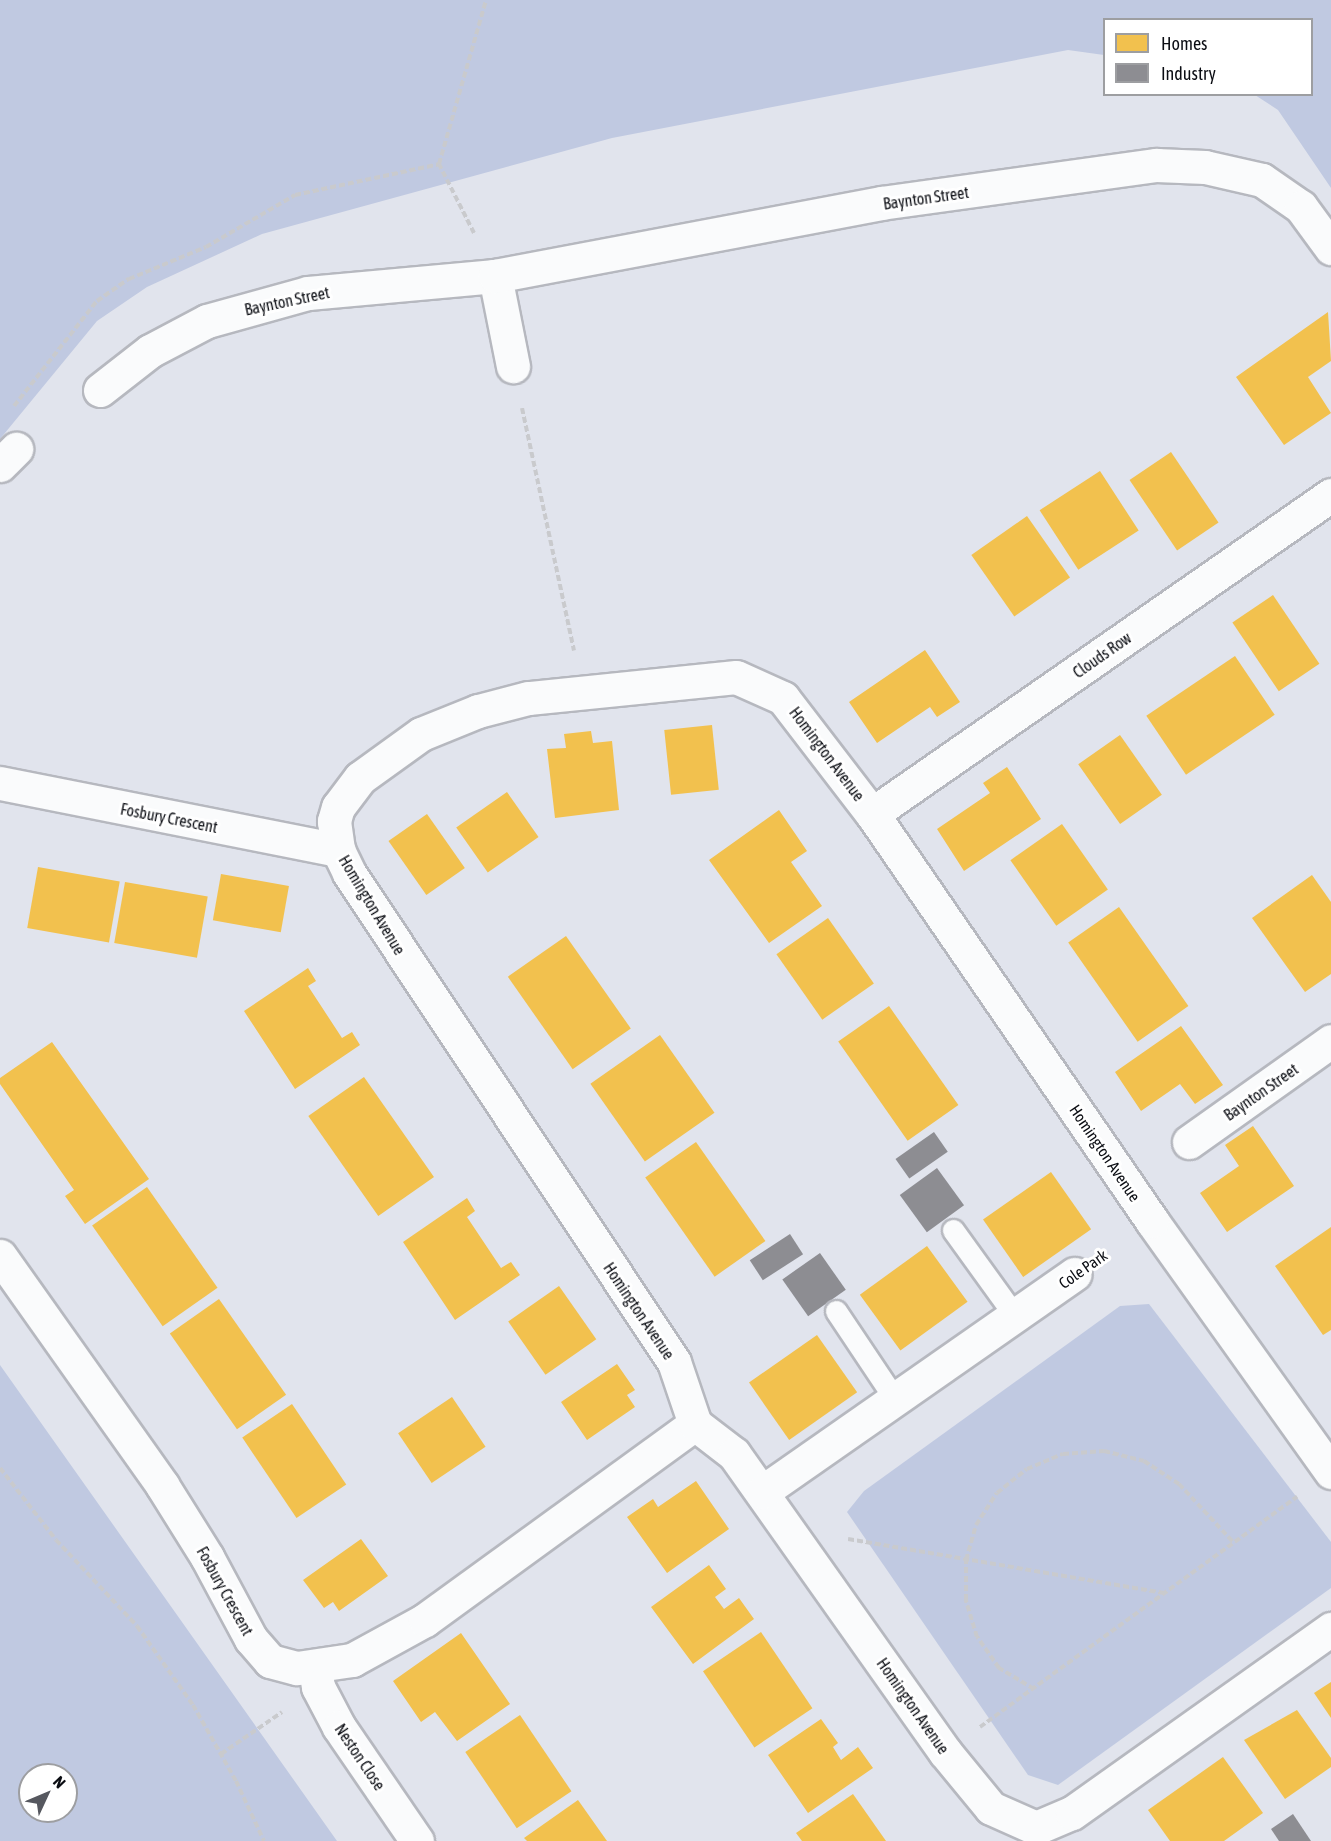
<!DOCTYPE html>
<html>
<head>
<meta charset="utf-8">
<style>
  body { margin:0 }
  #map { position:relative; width:1331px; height:1841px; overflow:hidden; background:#e1e4ed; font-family:"Asap Condensed",sans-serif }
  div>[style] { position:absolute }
  .green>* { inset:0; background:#c0c9e1 }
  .homes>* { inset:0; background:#f2c14e; transform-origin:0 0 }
  .industry>* { inset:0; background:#8d8d92; transform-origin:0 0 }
  .path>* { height:4px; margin-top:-2px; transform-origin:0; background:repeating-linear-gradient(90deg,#c9cacd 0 6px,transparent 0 9px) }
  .roads { filter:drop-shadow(2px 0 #b6b8bf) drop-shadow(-2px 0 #b6b8bf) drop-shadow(0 2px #b6b8bf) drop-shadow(0 -2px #b6b8bf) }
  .service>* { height:21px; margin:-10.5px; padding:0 10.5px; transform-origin:10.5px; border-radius:10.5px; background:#fafbfc }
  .minor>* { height:33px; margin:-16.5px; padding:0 16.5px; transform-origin:16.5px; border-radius:16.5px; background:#fafbfc }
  span { translate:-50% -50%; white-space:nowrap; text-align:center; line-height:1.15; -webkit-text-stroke:6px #fff; paint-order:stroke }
  .street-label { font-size:16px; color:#0b0d13 }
  .legend { position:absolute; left:1103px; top:18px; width:210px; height:78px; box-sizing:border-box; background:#fff; border:2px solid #9d9ea1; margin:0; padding:8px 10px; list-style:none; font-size:18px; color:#0b0d13 }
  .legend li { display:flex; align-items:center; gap:12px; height:30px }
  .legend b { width:30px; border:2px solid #9d9ea1 }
  .north { position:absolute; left:18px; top:1763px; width:60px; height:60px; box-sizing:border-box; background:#fff; border:2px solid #9d9ea1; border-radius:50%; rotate:46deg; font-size:16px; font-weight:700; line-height:24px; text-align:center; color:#0b0d13 }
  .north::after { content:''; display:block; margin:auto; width:21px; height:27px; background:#56585f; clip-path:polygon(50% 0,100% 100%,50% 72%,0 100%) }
</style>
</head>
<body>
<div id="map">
  <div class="green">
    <i style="clip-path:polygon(0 0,1331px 0,1331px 188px,1278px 110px,1255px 95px,1312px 94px,1312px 20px,1104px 20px,1104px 55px,1068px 50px,612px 138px,262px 234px,147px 287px,97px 321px,0 439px)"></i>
    <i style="clip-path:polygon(1149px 1304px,1331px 1542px,1331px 1588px,1058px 1785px,1028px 1775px,847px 1512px,864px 1491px,1120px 1306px)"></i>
    <i style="clip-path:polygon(evenodd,0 1365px,216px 1670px,337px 1841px,0 1841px,0 1365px,30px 1775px,66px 1775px,66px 1811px,30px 1811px,30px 1775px)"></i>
  </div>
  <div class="homes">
    <i style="clip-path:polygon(1328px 312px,1331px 361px,1308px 377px,1331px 413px,1284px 445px,1236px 377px)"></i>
    <i style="left:1171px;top:452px;width:85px;height:50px;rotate:56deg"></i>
    <i style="left:1100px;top:471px;width:71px;height:72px;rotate:57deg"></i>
    <i style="left:1027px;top:516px;width:75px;height:68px;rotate:55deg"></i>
    <i style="left:1273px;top:595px;width:83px;height:49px;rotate:56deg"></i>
    <i style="clip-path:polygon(925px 650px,960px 702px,937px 717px,930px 707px,877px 743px,849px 702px)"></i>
    <i style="left:1235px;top:656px;width:71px;height:107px;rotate:56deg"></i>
    <i style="left:712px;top:725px;width:65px;height:48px;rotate:84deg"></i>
    <i style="clip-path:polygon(591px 731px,593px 743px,612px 741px,619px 810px,555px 818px,547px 749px,566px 748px,564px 734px)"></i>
    <i style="left:1120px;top:735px;width:73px;height:51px;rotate:55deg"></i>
    <i style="clip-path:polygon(1007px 767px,1041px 819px,964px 871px,937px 829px,990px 793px,983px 783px)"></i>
    <i style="left:507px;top:792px;width:55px;height:62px;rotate:55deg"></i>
    <i style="clip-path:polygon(779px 810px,807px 851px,791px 862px,822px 906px,769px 943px,709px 860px)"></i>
    <i style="left:427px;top:814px;width:66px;height:47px;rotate:55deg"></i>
    <i style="left:1062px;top:824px;width:80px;height:63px;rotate:55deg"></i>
    <i style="left:38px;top:867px;width:83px;height:62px;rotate:10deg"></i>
    <i style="left:221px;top:874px;width:69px;height:47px;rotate:10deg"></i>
    <i style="clip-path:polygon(1312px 875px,1331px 902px,1331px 974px,1305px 992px,1252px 918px)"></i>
    <i style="left:125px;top:882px;width:84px;height:62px;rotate:10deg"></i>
    <i style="left:1119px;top:907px;width:121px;height:62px;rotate:55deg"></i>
    <i style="left:828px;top:918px;width:80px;height:63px;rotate:55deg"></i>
    <i style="left:566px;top:936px;width:113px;height:71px;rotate:55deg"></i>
    <i style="clip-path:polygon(308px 968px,316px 981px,308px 986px,342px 1038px,352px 1032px,360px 1045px,295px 1089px,244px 1011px)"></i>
    <i style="left:889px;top:1006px;width:121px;height:62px;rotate:55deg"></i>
    <i style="clip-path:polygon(1181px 1026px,1223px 1085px,1195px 1104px,1180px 1084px,1141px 1111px,1115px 1072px)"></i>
    <i style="left:660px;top:1035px;width:95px;height:85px;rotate:55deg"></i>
    <i style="clip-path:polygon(52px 1042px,149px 1179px,85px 1224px,65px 1196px,74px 1190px,0 1084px,0 1078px)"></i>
    <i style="left:364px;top:1077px;width:122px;height:68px;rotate:55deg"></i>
    <i style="clip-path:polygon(1253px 1126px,1294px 1186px,1227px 1232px,1200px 1193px,1239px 1166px,1225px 1145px)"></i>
    <i style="left:696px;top:1142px;width:121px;height:62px;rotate:55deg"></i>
    <i style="left:1051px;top:1172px;width:70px;height:83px;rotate:55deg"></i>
    <i style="left:147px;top:1187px;width:123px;height:67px;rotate:55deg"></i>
    <i style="clip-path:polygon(467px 1198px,475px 1211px,467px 1217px,501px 1268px,511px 1262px,520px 1275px,455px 1320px,403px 1242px)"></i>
    <i style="clip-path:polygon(1331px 1227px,1331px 1330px,1323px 1335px,1275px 1266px)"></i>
    <i style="left:927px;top:1246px;width:69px;height:83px;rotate:54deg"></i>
    <i style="left:559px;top:1286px;width:65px;height:62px;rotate:55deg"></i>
    <i style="left:219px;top:1299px;width:117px;height:60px;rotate:55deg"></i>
    <i style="left:817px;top:1335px;width:70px;height:83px;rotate:55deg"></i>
    <i style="clip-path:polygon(617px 1364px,635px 1390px,627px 1395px,635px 1407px,587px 1440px,561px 1402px)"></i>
    <i style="left:452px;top:1397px;width:60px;height:65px;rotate:56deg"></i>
    <i style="left:292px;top:1404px;width:97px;height:60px;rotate:56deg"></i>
    <i style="clip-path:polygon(696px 1481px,729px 1529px,667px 1573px,627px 1517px,653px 1499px,658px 1507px)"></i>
    <i style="clip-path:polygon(361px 1539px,388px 1576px,339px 1611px,333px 1602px,324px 1608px,303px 1580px)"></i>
    <i style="clip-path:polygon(709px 1565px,726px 1589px,715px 1597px,724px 1609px,739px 1598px,754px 1619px,693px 1664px,651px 1607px)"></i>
    <i style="left:761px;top:1632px;width:92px;height:70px;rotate:56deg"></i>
    <i style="clip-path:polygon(461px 1633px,510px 1704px,457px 1741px,435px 1712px,421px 1722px,393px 1681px)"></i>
    <i style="clip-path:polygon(1331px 1682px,1331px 1718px,1314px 1693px)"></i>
    <i style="clip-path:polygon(1297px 1710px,1331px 1758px,1331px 1767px,1285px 1799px,1244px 1740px)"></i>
    <i style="left:520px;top:1715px;width:92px;height:66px;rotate:56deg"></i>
    <i style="clip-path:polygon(821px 1719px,838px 1743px,833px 1747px,841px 1760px,858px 1747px,873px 1768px,808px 1813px,768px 1755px)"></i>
    <i style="clip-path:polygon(1223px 1757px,1263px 1813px,1224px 1841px,1170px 1841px,1148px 1810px)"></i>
    <i style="clip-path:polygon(853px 1794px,886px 1841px,802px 1841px,796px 1833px)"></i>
    <i style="clip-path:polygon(578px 1800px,607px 1841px,527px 1841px,524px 1838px)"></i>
  </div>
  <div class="industry">
    <i style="left:934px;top:1132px;width:24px;height:47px;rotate:55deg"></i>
    <i style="left:937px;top:1168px;width:46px;height:46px;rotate:54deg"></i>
    <i style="left:790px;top:1234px;width:24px;height:48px;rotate:57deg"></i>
    <i style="left:820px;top:1253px;width:45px;height:46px;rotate:55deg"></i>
    <i style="clip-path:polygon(1293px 1814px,1311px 1841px,1279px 1841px,1271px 1829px)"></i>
  </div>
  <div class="path">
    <i style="left:474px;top:233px;width:77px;rotate:-116.9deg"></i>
    <i style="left:439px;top:164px;width:171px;rotate:-74deg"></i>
    <i style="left:14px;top:406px;width:134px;rotate:-51.7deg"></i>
    <i style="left:97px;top:301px;width:39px;rotate:-35deg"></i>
    <i style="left:129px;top:279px;width:83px;rotate:-22.6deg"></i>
    <i style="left:206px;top:247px;width:103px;rotate:-30.3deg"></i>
    <i style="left:295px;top:195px;width:147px;rotate:-12.1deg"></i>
    <i style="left:522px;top:408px;width:248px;rotate:77.9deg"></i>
    <i style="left:0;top:1468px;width:91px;rotate:52.1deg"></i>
    <i style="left:56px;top:1540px;width:118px;rotate:46.7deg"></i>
    <i style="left:137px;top:1626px;width:97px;rotate:54.7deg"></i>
    <i style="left:193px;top:1705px;width:87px;rotate:60.5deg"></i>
    <i style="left:236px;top:1781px;width:66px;rotate:65deg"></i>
    <i style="left:848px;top:1539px;width:322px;rotate:9.7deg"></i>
    <i style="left:1034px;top:1689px;width:41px;rotate:-149deg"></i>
    <i style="left:999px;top:1668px;width:38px;rotate:-125deg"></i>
    <i style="left:977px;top:1637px;width:39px;rotate:-107deg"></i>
    <i style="left:966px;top:1600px;width:40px;rotate:-90deg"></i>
    <i style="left:966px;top:1560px;width:36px;rotate:-74deg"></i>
    <i style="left:976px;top:1525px;width:38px;rotate:-57deg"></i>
    <i style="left:997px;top:1493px;width:38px;rotate:-39deg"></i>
    <i style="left:1027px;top:1469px;width:39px;rotate:-23deg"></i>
    <i style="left:1063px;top:1454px;width:41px;rotate:-4.2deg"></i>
    <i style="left:1104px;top:1451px;width:41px;rotate:14deg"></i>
    <i style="left:1144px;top:1461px;width:42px;rotate:33.3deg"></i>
    <i style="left:1179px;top:1484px;width:81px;rotate:47deg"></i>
    <i style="left:980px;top:1727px;width:392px;rotate:-36deg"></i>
    <i style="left:221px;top:1754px;width:74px;rotate:-34.5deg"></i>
  </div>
  <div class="roads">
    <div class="service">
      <i style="left:953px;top:1230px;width:106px;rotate:54.2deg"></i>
      <i style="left:836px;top:1311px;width:106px;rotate:56.2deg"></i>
    </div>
    <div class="minor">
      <i style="left:495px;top:276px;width:92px;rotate:78.7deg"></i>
      <i style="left:100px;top:390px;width:63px;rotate:-38deg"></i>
      <i style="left:150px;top:351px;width:64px;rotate:-27.8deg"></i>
      <i style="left:207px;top:321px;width:105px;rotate:-15.5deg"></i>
      <i style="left:308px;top:293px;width:188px;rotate:-5.2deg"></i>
      <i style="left:495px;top:276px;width:393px;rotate:-10.7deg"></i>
      <i style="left:881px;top:203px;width:278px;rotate:-7.9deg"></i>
      <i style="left:1156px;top:165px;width:49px;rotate:2.3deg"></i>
      <i style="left:1205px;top:167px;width:58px;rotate:12.8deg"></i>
      <i style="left:1262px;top:180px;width:47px;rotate:34.7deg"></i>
      <i style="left:1301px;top:207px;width:51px;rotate:53.8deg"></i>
      <i style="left:0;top:465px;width:23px;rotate:-45deg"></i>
      <i style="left:0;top:783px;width:345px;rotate:11.2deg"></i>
      <i style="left:872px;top:814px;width:559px;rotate:-34.8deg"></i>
      <i style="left:1189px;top:1142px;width:174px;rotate:-35.4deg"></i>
      <i style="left:0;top:1256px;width:281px;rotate:54.7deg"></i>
      <i style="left:162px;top:1485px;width:85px;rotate:58deg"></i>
      <i style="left:207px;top:1557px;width:93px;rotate:61.8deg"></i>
      <i style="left:251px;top:1639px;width:29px;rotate:49deg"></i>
      <i style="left:270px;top:1661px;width:28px;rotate:15deg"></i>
      <i style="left:297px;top:1668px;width:56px;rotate:-8.3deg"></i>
      <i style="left:352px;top:1660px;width:83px;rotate:-28.7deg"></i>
      <i style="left:425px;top:1620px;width:334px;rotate:-36deg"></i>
      <i style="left:1331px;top:1472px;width:308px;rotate:-125.5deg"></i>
      <i style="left:1152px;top:1221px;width:494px;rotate:-124.5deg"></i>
      <i style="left:872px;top:814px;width:146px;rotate:-127.5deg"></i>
      <i style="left:783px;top:698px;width:51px;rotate:-155.9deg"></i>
      <i style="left:736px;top:677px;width:209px;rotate:174.2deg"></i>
      <i style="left:528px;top:698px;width:52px;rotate:165.4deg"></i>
      <i style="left:478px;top:711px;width:61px;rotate:158deg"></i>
      <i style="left:421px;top:734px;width:75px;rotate:144.2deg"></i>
      <i style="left:360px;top:778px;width:36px;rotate:127deg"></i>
      <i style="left:338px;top:807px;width:15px;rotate:106deg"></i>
      <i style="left:334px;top:821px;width:29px;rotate:82deg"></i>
      <i style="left:338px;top:850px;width:25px;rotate:64deg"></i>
      <i style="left:349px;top:873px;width:587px;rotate:56.39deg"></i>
      <i style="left:674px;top:1362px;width:65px;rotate:71.3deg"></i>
      <i style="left:695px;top:1424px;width:49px;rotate:37.6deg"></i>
      <i style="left:734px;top:1454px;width:365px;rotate:54.7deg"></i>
      <i style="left:945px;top:1752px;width:72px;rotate:50.6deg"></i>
      <i style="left:991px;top:1808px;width:49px;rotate:24deg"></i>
      <i style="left:1036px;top:1828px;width:39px;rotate:-23deg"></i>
      <i style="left:1072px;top:1813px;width:318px;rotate:-35.4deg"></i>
      <i style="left:762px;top:1492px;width:381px;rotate:-34.9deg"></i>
      <i style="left:315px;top:1668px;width:19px;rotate:81deg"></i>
      <i style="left:318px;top:1687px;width:45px;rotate:62.3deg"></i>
      <i style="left:339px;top:1727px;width:138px;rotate:55.6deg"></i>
    </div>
  </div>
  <div class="street-label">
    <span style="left:926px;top:198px;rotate:-8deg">Baynton Street</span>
    <span style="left:287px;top:301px;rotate:-12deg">Baynton Street</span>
    <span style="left:1102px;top:655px;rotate:-35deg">Clouds Row</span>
    <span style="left:827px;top:754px;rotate:53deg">Homington Avenue</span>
    <span style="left:169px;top:818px;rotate:11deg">Fosbury Crescent</span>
    <span style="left:372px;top:905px;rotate:59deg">Homington Avenue</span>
    <span style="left:1261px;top:1092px;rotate:-35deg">Baynton Street</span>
    <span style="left:1105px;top:1153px;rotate:56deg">Homington Avenue</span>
    <span style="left:1083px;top:1269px;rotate:-35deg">Cole Park</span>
    <span style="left:639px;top:1311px;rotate:56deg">Homington Avenue</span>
    <span style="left:225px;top:1591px;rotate:61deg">Fosbury Crescent</span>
    <span style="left:913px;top:1706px;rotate:55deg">Homington Avenue</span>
    <span style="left:360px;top:1757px;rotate:56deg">Neston Close</span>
  </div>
  <ul class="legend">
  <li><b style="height:16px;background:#f2c14e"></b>Homes</li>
  <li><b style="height:16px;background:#8d8d92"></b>Industry</li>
  </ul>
  <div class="north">N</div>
</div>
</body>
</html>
